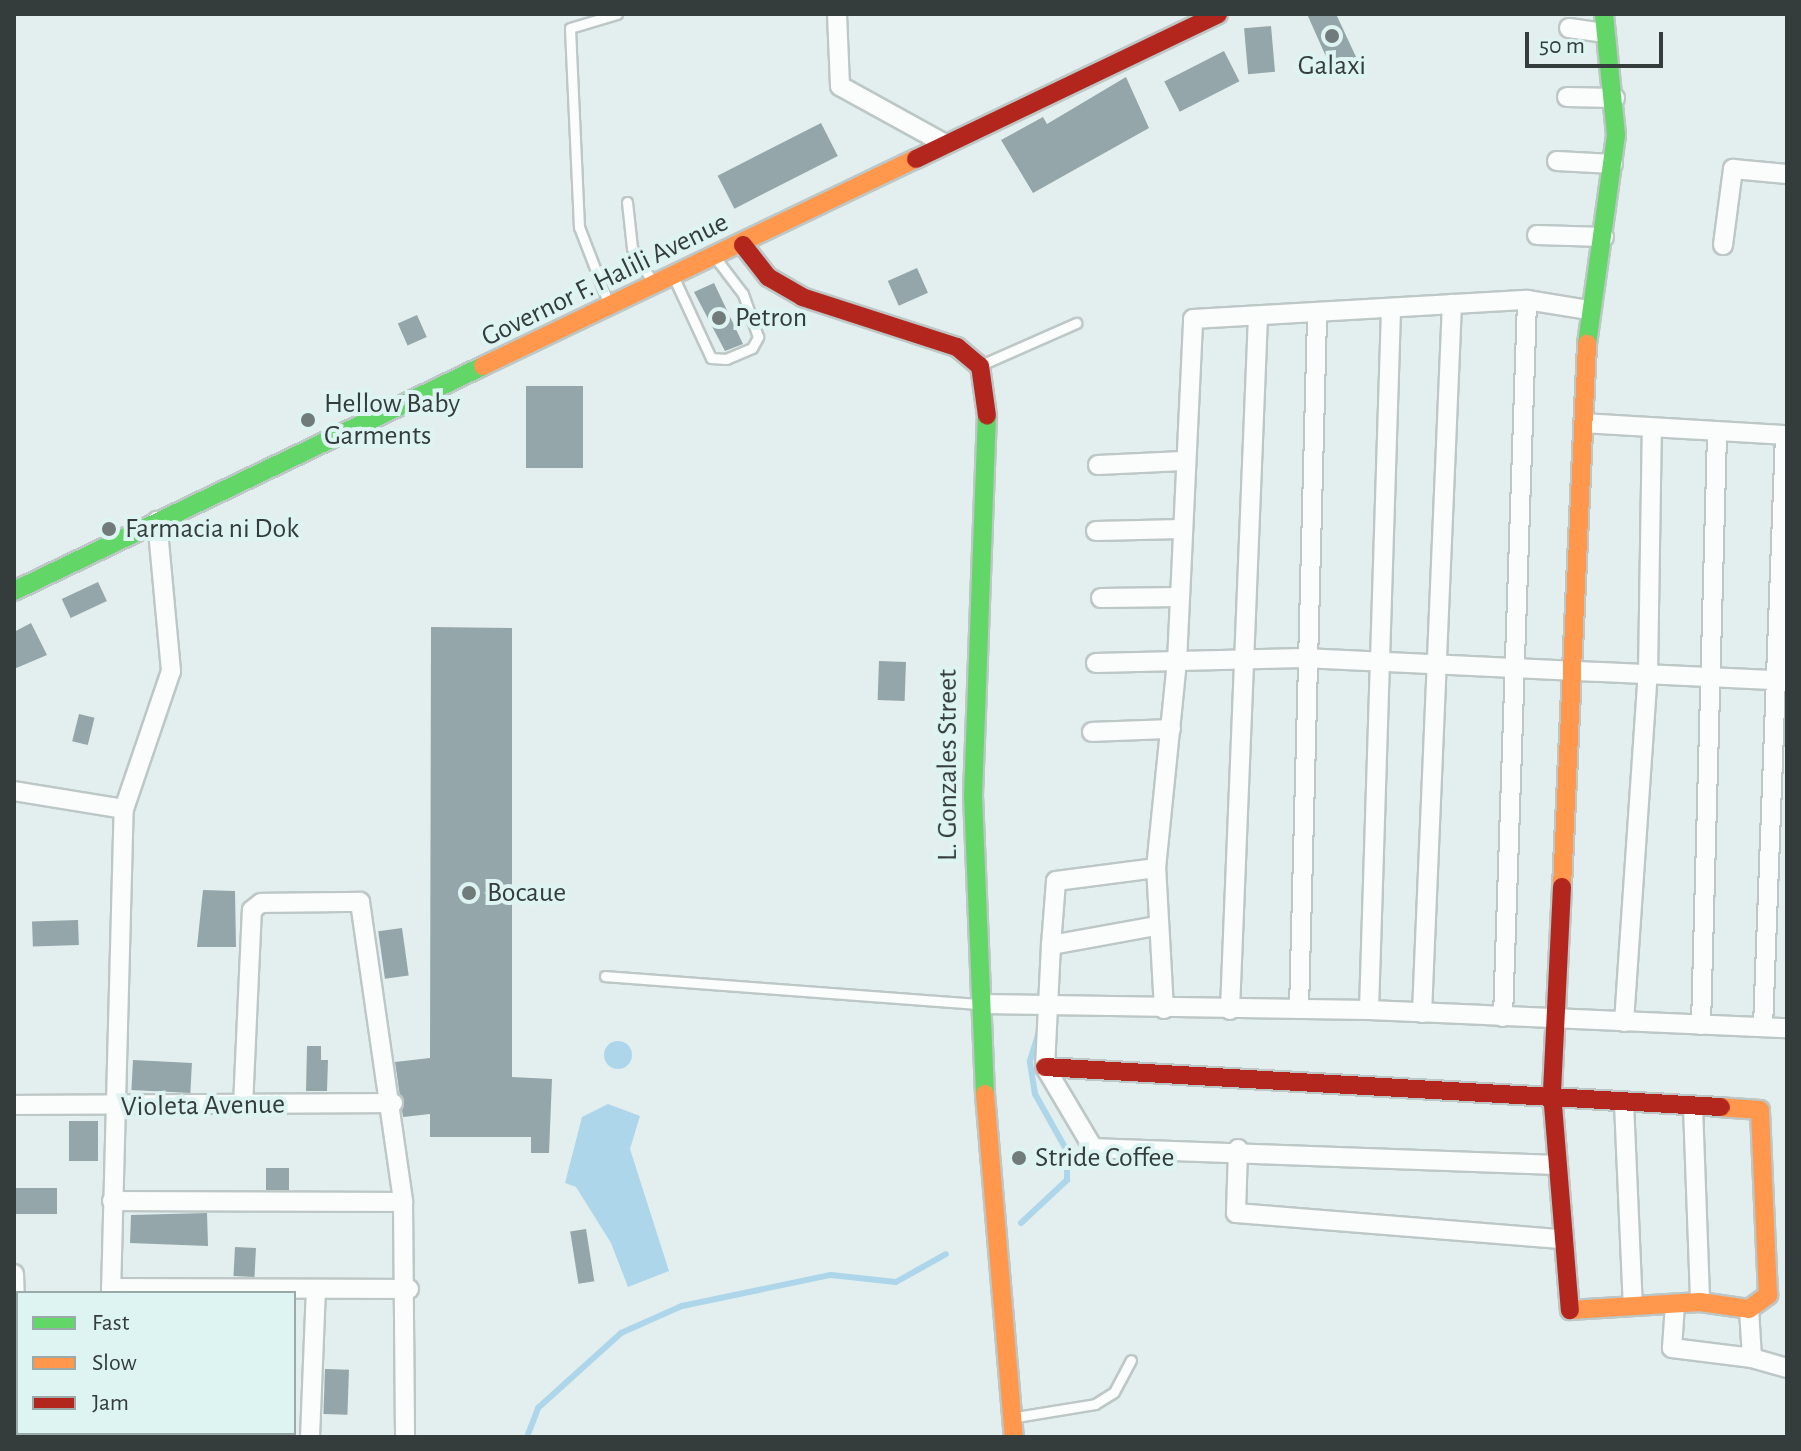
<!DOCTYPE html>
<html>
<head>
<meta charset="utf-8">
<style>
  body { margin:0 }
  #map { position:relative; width:1801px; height:1451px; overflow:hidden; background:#e2efee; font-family:"Alegreya Sans",sans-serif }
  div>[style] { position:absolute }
  .water>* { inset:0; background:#add6ea }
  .round { border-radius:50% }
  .stream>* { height:6px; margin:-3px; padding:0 3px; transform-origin:3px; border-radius:3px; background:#add6ea }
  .building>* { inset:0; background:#94a6a9; transform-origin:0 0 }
  .roads { filter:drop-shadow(2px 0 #bdc7c6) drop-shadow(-2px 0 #bdc7c6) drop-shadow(0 2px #bdc7c6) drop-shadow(0 -2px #bdc7c6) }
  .lane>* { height:9px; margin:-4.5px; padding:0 4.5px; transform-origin:4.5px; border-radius:4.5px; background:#fbfdfc }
  .street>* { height:18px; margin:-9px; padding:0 9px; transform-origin:9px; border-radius:9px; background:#fbfdfc }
  .fast>* { height:18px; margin:-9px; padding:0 9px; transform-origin:9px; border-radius:9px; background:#63d668 }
  .slow>* { height:18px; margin:-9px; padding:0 9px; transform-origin:9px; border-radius:9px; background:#ff974d }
  .jam>* { height:18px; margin:-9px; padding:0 9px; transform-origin:9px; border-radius:9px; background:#b3261e }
  .dots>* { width:22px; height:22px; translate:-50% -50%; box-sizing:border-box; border:4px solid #ddf4f2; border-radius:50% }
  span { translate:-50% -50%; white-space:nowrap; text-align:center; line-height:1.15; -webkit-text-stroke:8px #ddf4f2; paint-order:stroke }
  .poi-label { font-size:28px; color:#343c3c }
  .left { translate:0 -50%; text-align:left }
  .street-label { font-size:28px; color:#343c3c }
  .frame { position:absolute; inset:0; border:16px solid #343c3c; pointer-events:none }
  .legend { position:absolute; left:16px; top:1291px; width:280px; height:144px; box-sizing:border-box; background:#ddf4f2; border:2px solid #99aaa9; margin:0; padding:10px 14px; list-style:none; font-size:24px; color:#343c3c }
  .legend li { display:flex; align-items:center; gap:16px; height:40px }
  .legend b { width:40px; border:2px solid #99aaa9 }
  .scale { position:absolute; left:1525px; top:32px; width:138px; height:36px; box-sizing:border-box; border:4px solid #343c3c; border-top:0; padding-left:10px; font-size:24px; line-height:28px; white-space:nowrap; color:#343c3c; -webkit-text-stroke:6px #ddf4f2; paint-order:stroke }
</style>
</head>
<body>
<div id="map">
  <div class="water">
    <i class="round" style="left:604px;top:1041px;width:28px;height:28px"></i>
    <i style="clip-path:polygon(608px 1104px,640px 1116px,630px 1149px,669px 1271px,628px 1287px,611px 1243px,576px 1187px,565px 1183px,582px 1117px)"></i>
  </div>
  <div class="stream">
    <i style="left:1021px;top:1223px;width:63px;rotate:-43.1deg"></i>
    <i style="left:1067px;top:1180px;width:29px;rotate:-90deg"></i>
    <i style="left:1067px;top:1151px;width:65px;rotate:-119.3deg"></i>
    <i style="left:1035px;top:1094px;width:33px;rotate:-99deg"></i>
    <i style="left:1030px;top:1061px;width:34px;rotate:-73deg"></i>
    <i style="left:527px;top:1437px;width:31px;rotate:-69deg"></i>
    <i style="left:538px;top:1408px;width:112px;rotate:-42.1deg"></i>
    <i style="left:621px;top:1333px;width:67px;rotate:-23.9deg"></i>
    <i style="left:682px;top:1306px;width:152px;rotate:-11.8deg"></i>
    <i style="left:831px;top:1275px;width:65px;rotate:6.1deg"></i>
    <i style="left:896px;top:1282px;width:57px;rotate:-29.2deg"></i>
  </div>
  <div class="building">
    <i style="clip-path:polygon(1307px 14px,1336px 14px,1357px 59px,1332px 70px)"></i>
    <i style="left:1271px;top:26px;width:46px;height:27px;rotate:85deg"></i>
    <i style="left:1224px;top:51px;width:34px;height:67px;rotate:63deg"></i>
    <i style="clip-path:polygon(1126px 77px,1149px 128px,1033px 193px,1001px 140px,1043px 117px,1047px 124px)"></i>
    <i style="left:821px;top:123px;width:37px;height:116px;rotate:63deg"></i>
    <i style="left:917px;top:268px;width:27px;height:32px;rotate:66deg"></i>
    <i style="clip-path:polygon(714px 283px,743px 344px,725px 351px,694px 292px)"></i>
    <i style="left:417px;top:315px;width:24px;height:21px;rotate:66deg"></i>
    <i style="left:526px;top:386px;width:57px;height:82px"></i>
    <i style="left:98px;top:582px;width:21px;height:40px;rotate:65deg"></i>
    <i style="clip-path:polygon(31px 623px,47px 655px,14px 669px,14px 632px)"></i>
    <i style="clip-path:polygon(431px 627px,512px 628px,512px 1077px,552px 1079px,549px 1153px,531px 1153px,531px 1137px,430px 1137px,430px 1114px,403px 1117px,395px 1062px,430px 1058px)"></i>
    <i style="left:879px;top:661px;width:27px;height:39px;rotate:2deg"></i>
    <i style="left:79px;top:714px;width:16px;height:28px;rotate:14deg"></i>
    <i style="clip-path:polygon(203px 890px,235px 891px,236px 947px,197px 947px)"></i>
    <i style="left:78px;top:920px;width:25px;height:46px;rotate:88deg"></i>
    <i style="left:402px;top:928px;width:48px;height:24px;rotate:82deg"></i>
    <i style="clip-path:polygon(307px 1046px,321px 1046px,321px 1060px,328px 1060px,327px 1091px,306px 1091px)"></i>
    <i style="left:133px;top:1060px;width:59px;height:30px;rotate:3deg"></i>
    <i style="left:69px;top:1121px;width:29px;height:40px"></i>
    <i style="left:266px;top:1168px;width:23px;height:22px"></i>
    <i style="left:14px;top:1188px;width:43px;height:26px"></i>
    <i style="clip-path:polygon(207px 1213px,208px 1246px,130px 1243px,131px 1215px)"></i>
    <i style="left:586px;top:1229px;width:53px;height:16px;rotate:81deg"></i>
    <i style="left:235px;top:1247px;width:21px;height:29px;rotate:3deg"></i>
    <i style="left:325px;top:1369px;width:24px;height:45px;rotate:2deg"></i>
  </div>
  <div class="roads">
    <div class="lane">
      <i style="left:627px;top:202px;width:46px;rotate:83.8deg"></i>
      <i style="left:632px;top:248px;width:39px;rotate:59deg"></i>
      <i style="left:674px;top:278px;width:88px;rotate:65.2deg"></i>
      <i style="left:711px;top:358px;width:15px;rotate:4deg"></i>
      <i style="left:726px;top:359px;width:28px;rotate:-23deg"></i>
      <i style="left:752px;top:348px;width:13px;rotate:-61deg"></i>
      <i style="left:758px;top:337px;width:46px;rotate:-109.2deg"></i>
      <i style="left:743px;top:294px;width:43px;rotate:-127.4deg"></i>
      <i style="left:608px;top:302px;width:80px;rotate:-111.1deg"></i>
      <i style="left:579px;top:227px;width:199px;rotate:-92.6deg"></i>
      <i style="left:570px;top:28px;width:49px;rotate:-16.6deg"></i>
      <i style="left:983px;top:364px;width:102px;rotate:-23.8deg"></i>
      <i style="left:605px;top:976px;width:376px;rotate:4.3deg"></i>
      <i style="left:1016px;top:1417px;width:80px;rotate:-9.3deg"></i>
      <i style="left:1095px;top:1404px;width:22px;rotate:-32deg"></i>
      <i style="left:1114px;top:1392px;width:36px;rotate:-62deg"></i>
    </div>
    <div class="street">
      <i style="left:837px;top:14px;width:72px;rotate:87.6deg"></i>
      <i style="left:840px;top:86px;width:120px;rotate:28.9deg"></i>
      <i style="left:1569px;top:28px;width:37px;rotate:8deg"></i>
      <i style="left:1567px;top:97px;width:48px;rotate:1.2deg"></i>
      <i style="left:1557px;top:161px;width:56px;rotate:3.1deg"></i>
      <i style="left:1537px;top:235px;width:67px;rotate:1.7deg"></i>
      <i style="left:1723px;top:245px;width:77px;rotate:-82.5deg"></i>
      <i style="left:1733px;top:169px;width:54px;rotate:5.3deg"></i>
      <i style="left:1583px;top:423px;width:204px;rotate:3.4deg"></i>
      <i style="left:1098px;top:465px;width:85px;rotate:-2.7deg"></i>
      <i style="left:1096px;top:531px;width:86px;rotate:-1.3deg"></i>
      <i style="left:1101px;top:598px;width:79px;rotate:-0.7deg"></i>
      <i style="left:1096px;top:663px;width:207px;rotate:-1.4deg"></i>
      <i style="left:1303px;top:658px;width:485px;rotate:2.7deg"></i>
      <i style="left:1092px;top:732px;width:79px;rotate:-2.2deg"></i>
      <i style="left:14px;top:791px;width:111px;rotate:9.3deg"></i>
      <i style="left:1156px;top:926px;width:107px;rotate:169.7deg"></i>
      <i style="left:1051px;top:945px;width:64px;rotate:-85.5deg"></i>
      <i style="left:1056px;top:881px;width:101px;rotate:-7.4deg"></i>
      <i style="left:1051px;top:945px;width:122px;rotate:92.8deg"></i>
      <i style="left:1045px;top:1067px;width:94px;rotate:59.3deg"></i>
      <i style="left:1093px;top:1148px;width:462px;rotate:2.1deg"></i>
      <i style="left:983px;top:1004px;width:386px;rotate:0.9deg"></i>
      <i style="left:1369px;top:1010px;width:418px;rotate:2.5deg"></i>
      <i style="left:1164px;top:1009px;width:141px;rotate:-93.2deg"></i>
      <i style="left:1156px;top:868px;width:207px;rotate:-84.2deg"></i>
      <i style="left:1177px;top:662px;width:343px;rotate:-87.3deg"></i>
      <i style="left:1193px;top:319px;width:335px;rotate:-3.3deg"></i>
      <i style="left:1527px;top:300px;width:63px;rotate:9.2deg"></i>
      <i style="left:1299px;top:1009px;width:693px;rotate:-88.51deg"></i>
      <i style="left:1230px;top:1010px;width:694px;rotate:-87.69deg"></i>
      <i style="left:1369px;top:1010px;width:700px;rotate:-88.2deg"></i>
      <i style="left:1422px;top:1013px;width:710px;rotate:-87.58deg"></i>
      <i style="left:1503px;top:1017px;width:717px;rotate:-88.08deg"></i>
      <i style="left:1624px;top:1022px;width:349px;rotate:-86.1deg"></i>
      <i style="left:1648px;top:674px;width:245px;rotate:-89.1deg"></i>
      <i style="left:1701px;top:1025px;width:592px;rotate:-88.45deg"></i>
      <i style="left:1763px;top:1027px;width:592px;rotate:-87.87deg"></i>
      <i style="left:1624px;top:1103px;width:203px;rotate:87.5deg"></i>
      <i style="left:14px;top:1105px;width:379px;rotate:-0.3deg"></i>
      <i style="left:243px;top:1106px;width:196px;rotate:-87.4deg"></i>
      <i style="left:252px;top:910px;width:11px;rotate:-38deg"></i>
      <i style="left:261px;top:903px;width:99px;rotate:-0.6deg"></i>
      <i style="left:360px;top:902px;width:303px;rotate:81.8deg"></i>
      <i style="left:403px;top:1202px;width:235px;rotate:89.5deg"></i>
      <i style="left:1693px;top:1107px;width:195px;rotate:87.9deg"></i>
      <i style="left:1238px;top:1149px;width:64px;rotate:91.8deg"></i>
      <i style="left:1236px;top:1213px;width:326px;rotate:4.6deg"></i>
      <i style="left:112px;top:1201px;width:291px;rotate:0.2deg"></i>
      <i style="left:14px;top:1274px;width:113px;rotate:88deg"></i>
      <i style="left:111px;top:1288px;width:298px;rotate:0.2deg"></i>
      <i style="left:111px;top:1293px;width:484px;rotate:-88.5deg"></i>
      <i style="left:124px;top:809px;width:146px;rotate:-71.2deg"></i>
      <i style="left:171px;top:671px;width:151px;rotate:-95.3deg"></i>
      <i style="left:1675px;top:1304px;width:44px;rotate:93.9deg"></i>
      <i style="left:1672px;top:1348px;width:81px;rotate:7.1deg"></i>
      <i style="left:1752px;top:1358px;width:49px;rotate:-93.5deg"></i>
      <i style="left:1752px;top:1358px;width:36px;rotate:16deg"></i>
      <i style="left:14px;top:1434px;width:98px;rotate:1.8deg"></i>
      <i style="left:238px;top:1437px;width:4px;rotate:-90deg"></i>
      <i style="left:310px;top:1437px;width:147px;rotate:-87.7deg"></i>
    </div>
    <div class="fast">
      <i style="left:1587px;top:344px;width:211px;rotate:-82.1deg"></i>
      <i style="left:1616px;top:135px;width:122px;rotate:-95.7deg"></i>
      <i style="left:14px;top:591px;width:520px;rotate:-25.63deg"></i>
      <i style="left:985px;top:1094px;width:299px;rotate:-92.3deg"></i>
      <i style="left:973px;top:795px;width:379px;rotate:-87.9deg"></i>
    </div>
    <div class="slow">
      <i style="left:483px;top:366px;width:480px;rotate:-25.6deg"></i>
      <i style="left:1562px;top:887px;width:544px;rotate:-87.36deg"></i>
      <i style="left:985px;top:1094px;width:344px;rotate:85.2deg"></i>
      <i style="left:1570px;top:1310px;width:130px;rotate:-3.5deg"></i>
      <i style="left:1700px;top:1302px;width:49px;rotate:8.1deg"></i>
      <i style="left:1749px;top:1309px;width:24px;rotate:-36deg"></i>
      <i style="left:1768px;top:1295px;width:185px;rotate:-92.5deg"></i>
      <i style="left:1760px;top:1110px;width:39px;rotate:-176deg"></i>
    </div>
    <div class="jam">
      <i style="left:916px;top:159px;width:335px;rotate:-25.6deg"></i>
      <i style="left:743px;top:245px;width:41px;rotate:52deg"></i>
      <i style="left:768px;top:277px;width:39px;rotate:30deg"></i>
      <i style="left:802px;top:297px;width:163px;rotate:17.9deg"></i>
      <i style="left:957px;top:347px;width:30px;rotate:40deg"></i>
      <i style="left:980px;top:366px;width:50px;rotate:82deg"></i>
      <i style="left:1562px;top:887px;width:206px;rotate:92.8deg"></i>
      <i style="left:1552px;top:1093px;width:218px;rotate:85.3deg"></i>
      <i style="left:1045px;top:1067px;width:677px;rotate:3.39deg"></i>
    </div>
  </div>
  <div class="dots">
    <i style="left:1332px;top:36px;background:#717b7a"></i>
    <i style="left:719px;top:318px;background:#717b7a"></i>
    <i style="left:308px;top:420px;background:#717b7a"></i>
    <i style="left:109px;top:529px;background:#717b7a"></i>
    <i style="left:469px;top:893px;background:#717b7a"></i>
    <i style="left:1019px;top:1158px;background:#717b7a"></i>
  </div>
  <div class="poi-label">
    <span style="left:1332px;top:66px">Galaxi</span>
    <span class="left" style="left:735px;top:318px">Petron</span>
    <span class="left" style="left:324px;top:420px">Hellow Baby<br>Garments</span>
    <span class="left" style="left:125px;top:529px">Farmacia ni Dok</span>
    <span class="left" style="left:487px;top:893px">Bocaue</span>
    <span class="left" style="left:1035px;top:1158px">Stride Coffee</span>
  </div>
  <div class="street-label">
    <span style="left:605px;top:280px;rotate:-26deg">Governor F. Halili Avenue</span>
    <span style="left:948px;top:765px;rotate:-90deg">L. Gonzales Street</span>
    <span style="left:203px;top:1106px;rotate:-1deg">Violeta Avenue</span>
  </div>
  <div class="frame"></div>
  <ul class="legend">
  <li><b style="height:10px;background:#63d668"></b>Fast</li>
  <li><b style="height:10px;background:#ff974d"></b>Slow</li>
  <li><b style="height:10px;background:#b3261e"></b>Jam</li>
  </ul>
  <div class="scale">50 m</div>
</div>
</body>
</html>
